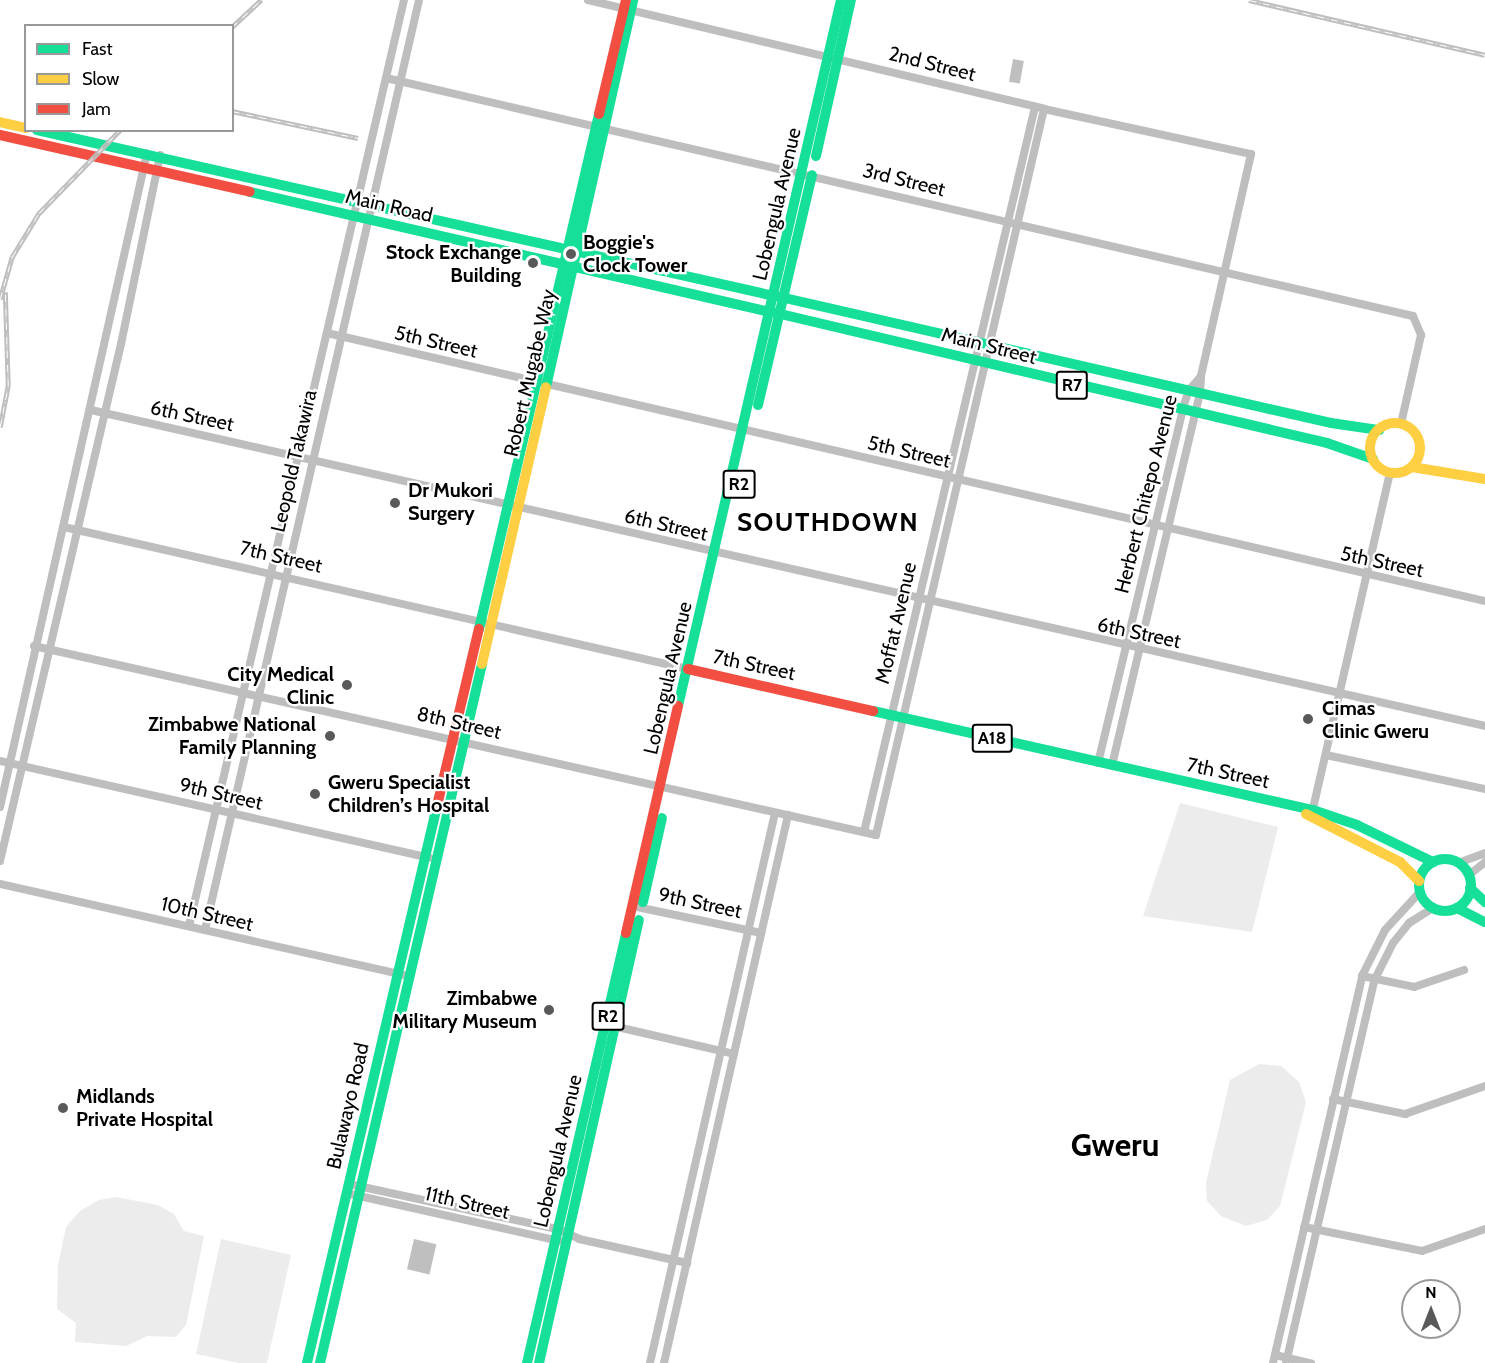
<!DOCTYPE html>
<html>
<head>
<meta charset="utf-8">
<style>
  body { margin:0 }
  #map { position:relative; width:1485px; height:1363px; overflow:hidden; background:#fff; font-family:Cabin,sans-serif }
  div>[style] { position:absolute }
  .green>* { inset:0; background:#ececec }
  .water>* { inset:0; background:#bfbfbf; transform-origin:0 0 }
  .street>* { height:8px; margin:-4px; padding:0 4px; transform-origin:4px; border-radius:4px; background:#bebebe }
  .fast>* { height:10px; margin:-5px; padding:0 5px; transform-origin:5px; border-radius:5px; background:#16e098 }
  .fast>.ring { margin:-5px; padding:0; box-sizing:content-box; background:none; border:10px solid #16e098; border-radius:50% }
  .slow>* { height:10px; margin:-5px; padding:0 5px; transform-origin:5px; border-radius:5px; background:#ffcf43 }
  .slow>.ring { margin:-5px; padding:0; box-sizing:content-box; background:none; border:10px solid #ffcf43; border-radius:50% }
  .jam>* { height:10px; margin:-5px; padding:0 5px; transform-origin:5px; border-radius:5px; background:#f24e42 }
  .rail>* { height:4.5px; margin-top:-2.25px; transform-origin:0; background:repeating-linear-gradient(90deg,#fff 0 7px,#bebebe 0 14px); box-sizing:border-box; border-block:2px solid #bebebe }
  .dots>* { width:16px; height:16px; translate:-50% -50%; box-sizing:border-box; border:3px solid #fff; border-radius:50% }
  span { translate:-50% -50%; white-space:nowrap; text-align:center; line-height:1.15; -webkit-text-stroke:4.5px #fff; paint-order:stroke }
  .shield-label span { padding:2px 4px; background:#fff; border:2px solid; border-radius:4px; -webkit-text-stroke-width:0 }
  .shield-label { font-size:18px; color:#000; font-weight:700 }
  .street-label { font-size:20px; color:#000 }
  .poi-label { font-size:20px; color:#000; font-weight:700 }
  .left { translate:0 -50%; text-align:left }
  .right { translate:-100% -50%; text-align:right }
  .district-label { font-size:26px; color:#000; font-weight:700; letter-spacing:1.5px }
  .town-label { font-size:32px; color:#000; font-weight:700 }
  .legend { position:absolute; left:24px; top:24px; width:210px; height:108px; box-sizing:border-box; background:#fff; border:2px solid #999; margin:0; padding:8px 10px; list-style:none; font-size:18px; color:#000 }
  .legend li { display:flex; align-items:center; gap:12px; height:30px }
  .legend b { width:30px; border:2px solid #999 }
  .north { position:absolute; left:1401px; top:1279px; width:60px; height:60px; box-sizing:border-box; background:#fff; border:2px solid #999; border-radius:50%; rotate:0deg; font-size:16px; font-weight:700; line-height:24px; text-align:center; color:#000 }
  .north::after { content:''; display:block; margin:auto; width:21px; height:27px; background:#595959; clip-path:polygon(50% 0,100% 100%,50% 72%,0 100%) }
</style>
</head>
<body>
<div id="map">
  <div class="green">
    <i style="clip-path:polygon(1180px 803px,1278px 827px,1252px 932px,1143px 916px)"></i>
    <i style="clip-path:polygon(1259px 1064px,1281px 1066px,1299px 1082px,1306px 1102px,1280px 1206px,1267px 1220px,1246px 1226px,1221px 1216px,1207px 1201px,1206px 1183px,1230px 1080px)"></i>
    <i style="clip-path:polygon(116px 1197px,158px 1205px,174px 1214px,184px 1231px,204px 1236px,186px 1325px,176px 1337px,147px 1336px,126px 1346px,75px 1342px,76px 1323px,57px 1309px,58px 1265px,66px 1227px,80px 1211px,99px 1200px)"></i>
    <i style="clip-path:polygon(221px 1239px,291px 1255px,267px 1363px,239px 1363px,196px 1354px)"></i>
  </div>
  <div class="water">
    <i style="left:1013px;top:59px;width:11px;height:23px;rotate:10deg"></i>
    <i style="left:414px;top:1239px;width:23px;height:31px;rotate:13deg"></i>
  </div>
  <div class="street">
    <i style="left:588px;top:0;width:469px;rotate:13.4deg"></i>
    <i style="left:1044px;top:109px;width:212px;rotate:12.3deg"></i>
    <i style="left:1251px;top:154px;width:228px;rotate:102.7deg"></i>
    <i style="left:1201px;top:376px;width:17px;rotate:93deg"></i>
    <i style="left:1200px;top:393px;width:383px;rotate:103.3deg"></i>
    <i style="left:386px;top:78px;width:1054px;rotate:13.05deg"></i>
    <i style="left:1413px;top:316px;width:21px;rotate:67deg"></i>
    <i style="left:1421px;top:335px;width:91px;rotate:102.7deg"></i>
    <i style="left:327px;top:333px;width:1189px;rotate:13.03deg"></i>
    <i style="left:91px;top:410px;width:1429px;rotate:12.77deg"></i>
    <i style="left:64px;top:527px;width:640px;rotate:12.82deg"></i>
    <i style="left:34px;top:646px;width:863px;rotate:12.65deg"></i>
    <i style="left:876px;top:835px;width:745px;rotate:-76.97deg"></i>
    <i style="left:1326px;top:755px;width:163px;rotate:12.1deg"></i>
    <i style="left:0;top:761px;width:440px;rotate:12.7deg"></i>
    <i style="left:1098px;top:763px;width:365px;rotate:-76.5deg"></i>
    <i style="left:1183px;top:408px;width:19px;rotate:-72deg"></i>
    <i style="left:1189px;top:390px;width:18px;rotate:-49deg"></i>
    <i style="left:0;top:807px;width:670px;rotate:-77.33deg"></i>
    <i style="left:1312px;top:813px;width:349px;rotate:-77.1deg"></i>
    <i style="left:864px;top:832px;width:745px;rotate:-76.73deg"></i>
    <i style="left:0;top:861px;width:531px;rotate:-76.83deg"></i>
    <i style="left:121px;top:344px;width:193px;rotate:-78.3deg"></i>
    <i style="left:1458px;top:863px;width:29px;rotate:-20deg"></i>
    <i style="left:1469px;top:875px;width:21px;rotate:-39deg"></i>
    <i style="left:0;top:884px;width:417px;rotate:12.7deg"></i>
    <i style="left:637px;top:907px;width:127px;rotate:11.8deg"></i>
    <i style="left:189px;top:926px;width:951px;rotate:-76.93deg"></i>
    <i style="left:205px;top:930px;width:954px;rotate:-77.04deg"></i>
    <i style="left:1362px;top:976px;width:53px;rotate:11.9deg"></i>
    <i style="left:1414px;top:987px;width:53px;rotate:-18.8deg"></i>
    <i style="left:613px;top:1026px;width:124px;rotate:13deg"></i>
    <i style="left:1333px;top:1099px;width:74px;rotate:11.8deg"></i>
    <i style="left:1405px;top:1114px;width:85px;rotate:-19.3deg"></i>
    <i style="left:349px;top:1184px;width:214px;rotate:12.2deg"></i>
    <i style="left:558px;top:1229px;width:23px;rotate:25deg"></i>
    <i style="left:579px;top:1239px;width:111px;rotate:12.5deg"></i>
    <i style="left:346px;top:1193px;width:218px;rotate:12.7deg"></i>
    <i style="left:1304px;top:1227px;width:120px;rotate:11.5deg"></i>
    <i style="left:1422px;top:1251px;width:67px;rotate:-19.2deg"></i>
    <i style="left:1275px;top:1355px;width:37px;rotate:13deg"></i>
    <i style="left:650px;top:1363px;width:564px;rotate:-77.2deg"></i>
    <i style="left:664px;top:1363px;width:562px;rotate:-77.25deg"></i>
    <i style="left:1273px;top:1363px;width:397px;rotate:-77deg"></i>
    <i style="left:1362px;top:976px;width:51px;rotate:-63.4deg"></i>
    <i style="left:1385px;top:930px;width:52px;rotate:-47.4deg"></i>
    <i style="left:1286px;top:1363px;width:394px;rotate:-77deg"></i>
    <i style="left:1375px;top:979px;width:40px;rotate:-63.4deg"></i>
    <i style="left:1393px;top:943px;width:26px;rotate:-51deg"></i>
    <i style="left:1409px;top:923px;width:28px;rotate:-32deg"></i>
  </div>
  <div class="fast">
    <i style="left:37px;top:130px;width:755px;rotate:12.69deg"></i>
    <i style="left:816px;top:156px;width:160px;rotate:-77.4deg"></i>
    <i style="left:250px;top:192px;width:534px;rotate:12.99deg"></i>
    <i style="left:776px;top:296px;width:569px;rotate:12.89deg"></i>
    <i style="left:1331px;top:423px;width:49px;rotate:8.3deg"></i>
    <i style="left:772px;top:312px;width:570px;rotate:13.28deg"></i>
    <i style="left:1327px;top:443px;width:49px;rotate:19.2deg"></i>
    <i style="left:546px;top:387px;width:397px;rotate:-77.3deg"></i>
    <i style="left:758px;top:405px;width:236px;rotate:-76.8deg"></i>
    <i style="left:479px;top:629px;width:529px;rotate:-76.88deg"></i>
    <i style="left:678px;top:706px;width:725px;rotate:-77deg"></i>
    <i style="left:873px;top:711px;width:451px;rotate:12.7deg"></i>
    <i style="left:1313px;top:810px;width:46px;rotate:18.8deg"></i>
    <i style="left:1357px;top:825px;width:85px;rotate:26deg"></i>
    <i class="ring" style="left:1419px;top:859px;width:42px;height:42px"></i>
    <i style="left:1470px;top:888px;width:21px;rotate:43deg"></i>
    <i style="left:643px;top:902px;width:86px;rotate:-77.3deg"></i>
    <i style="left:1457px;top:908px;width:31px;rotate:27deg"></i>
    <i style="left:307px;top:1363px;width:572px;rotate:-76.86deg"></i>
    <i style="left:320px;top:1363px;width:718px;rotate:-76.95deg"></i>
    <i style="left:527px;top:1363px;width:441px;rotate:-77deg"></i>
    <i style="left:539px;top:1363px;width:454px;rotate:-77.3deg"></i>
  </div>
  <div class="slow">
    <i style="left:0;top:122px;width:27px;rotate:13deg"></i>
    <i class="ring" style="left:1370px;top:423px;width:40px;height:40px"></i>
    <i style="left:1412px;top:467px;width:74px;rotate:9.3deg"></i>
    <i style="left:482px;top:664px;width:284px;rotate:-77deg"></i>
    <i style="left:1306px;top:814px;width:106px;rotate:27.1deg"></i>
    <i style="left:1400px;top:862px;width:27px;rotate:45deg"></i>
  </div>
  <div class="jam">
    <i style="left:599px;top:114px;width:117px;rotate:-76.7deg"></i>
    <i style="left:0;top:135px;width:256px;rotate:12.8deg"></i>
    <i style="left:688px;top:669px;width:190px;rotate:12.8deg"></i>
    <i style="left:437px;top:806px;width:182px;rotate:-76.7deg"></i>
    <i style="left:626px;top:933px;width:233px;rotate:-77.1deg"></i>
  </div>
  <div class="rail">
    <i style="left:1249px;top:0;width:242px;rotate:13.1deg"></i>
    <i style="left:232px;top:27px;width:40px;rotate:-43deg"></i>
    <i style="left:232px;top:111px;width:129px;rotate:12.1deg"></i>
    <i style="left:0;top:299px;width:44px;rotate:-74.1deg"></i>
    <i style="left:12px;top:257px;width:52px;rotate:-58.5deg"></i>
    <i style="left:39px;top:213px;width:116px;rotate:-45.7deg"></i>
    <i style="left:0;top:427px;width:42px;rotate:-79deg"></i>
    <i style="left:8px;top:386px;width:94px;rotate:-91.8deg"></i>
  </div>
  <div class="dots">
    <i style="left:571px;top:254px;background:#595959"></i>
    <i style="left:533px;top:263px;background:#595959"></i>
    <i style="left:395px;top:503px;background:#595959"></i>
    <i style="left:347px;top:685px;background:#595959"></i>
    <i style="left:1308px;top:719px;background:#595959"></i>
    <i style="left:330px;top:736px;background:#595959"></i>
    <i style="left:315px;top:794px;background:#595959"></i>
    <i style="left:549px;top:1010px;background:#595959"></i>
    <i style="left:63px;top:1108px;background:#595959"></i>
  </div>
  <div class="shield-label">
    <span style="left:1072px;top:385px">R7</span>
    <span style="left:739px;top:484px">R2</span>
    <span style="left:992px;top:738px">A18</span>
    <span style="left:608px;top:1016px">R2</span>
  </div>
  <div class="street-label">
    <span style="left:932px;top:64px;rotate:14deg">2nd Street</span>
    <span style="left:904px;top:180px;rotate:14deg">3rd Street</span>
    <span style="left:777px;top:204px;rotate:-77deg">Lobengula Avenue</span>
    <span style="left:389px;top:206px;rotate:13deg">Main Road</span>
    <span style="left:436px;top:342px;rotate:13deg">5th Street</span>
    <span style="left:989px;top:346px;rotate:14deg">Main Street</span>
    <span style="left:530px;top:373px;rotate:-77deg">Robert Mugabe Way</span>
    <span style="left:192px;top:416px;rotate:12deg">6th Street</span>
    <span style="left:909px;top:452px;rotate:13deg">5th Street</span>
    <span style="left:294px;top:461px;rotate:-77deg">Leopold Takawira</span>
    <span style="left:1146px;top:494px;rotate:-76deg">Herbert Chitepo Avenue</span>
    <span style="left:666px;top:525px;rotate:13deg">6th Street</span>
    <span style="left:281px;top:557px;rotate:13deg">7th Street</span>
    <span style="left:1382px;top:562px;rotate:12deg">5th Street</span>
    <span style="left:896px;top:623px;rotate:-77deg">Moffat Avenue</span>
    <span style="left:1139px;top:633px;rotate:12deg">6th Street</span>
    <span style="left:754px;top:665px;rotate:12deg">7th Street</span>
    <span style="left:668px;top:678px;rotate:-77deg">Lobengula Avenue</span>
    <span style="left:459px;top:723px;rotate:13deg">8th Street</span>
    <span style="left:1228px;top:773px;rotate:12deg">7th Street</span>
    <span style="left:221px;top:794px;rotate:13deg">9th Street</span>
    <span style="left:700px;top:903px;rotate:12deg">9th Street</span>
    <span style="left:207px;top:914px;rotate:13deg">10th Street</span>
    <span style="left:348px;top:1106px;rotate:-77deg">Bulawayo Road</span>
    <span style="left:558px;top:1151px;rotate:-77deg">Lobengula Avenue</span>
    <span style="left:467px;top:1203px;rotate:13deg">11th Street</span>
  </div>
  <div class="poi-label">
    <span class="left" style="left:583px;top:254px">Boggie's<br>Clock Tower</span>
    <span class="right" style="left:521px;top:264px">Stock Exchange<br>Building</span>
    <span class="left" style="left:408px;top:502px">Dr Mukori<br>Surgery</span>
    <span class="right" style="left:334px;top:686px">City Medical<br>Clinic</span>
    <span class="left" style="left:1322px;top:720px">Cimas<br>Clinic Gweru</span>
    <span class="right" style="left:316px;top:736px">Zimbabwe National<br>Family Planning</span>
    <span class="left" style="left:328px;top:794px">Gweru Specialist<br>Children’s Hospital</span>
    <span class="right" style="left:537px;top:1010px">Zimbabwe<br>Military Museum</span>
    <span class="left" style="left:76px;top:1108px">Midlands<br>Private Hospital</span>
  </div>
  <div class="district-label">
    <span style="left:828px;top:523px">SOUTHDOWN</span>
  </div>
  <div class="town-label">
    <span style="left:1115px;top:1145px">Gweru</span>
  </div>
  <ul class="legend">
  <li><b style="height:8px;background:#16e098"></b>Fast</li>
  <li><b style="height:8px;background:#ffcf43"></b>Slow</li>
  <li><b style="height:8px;background:#f24e42"></b>Jam</li>
  </ul>
  <div class="north">N</div>
</div>
</body>
</html>
